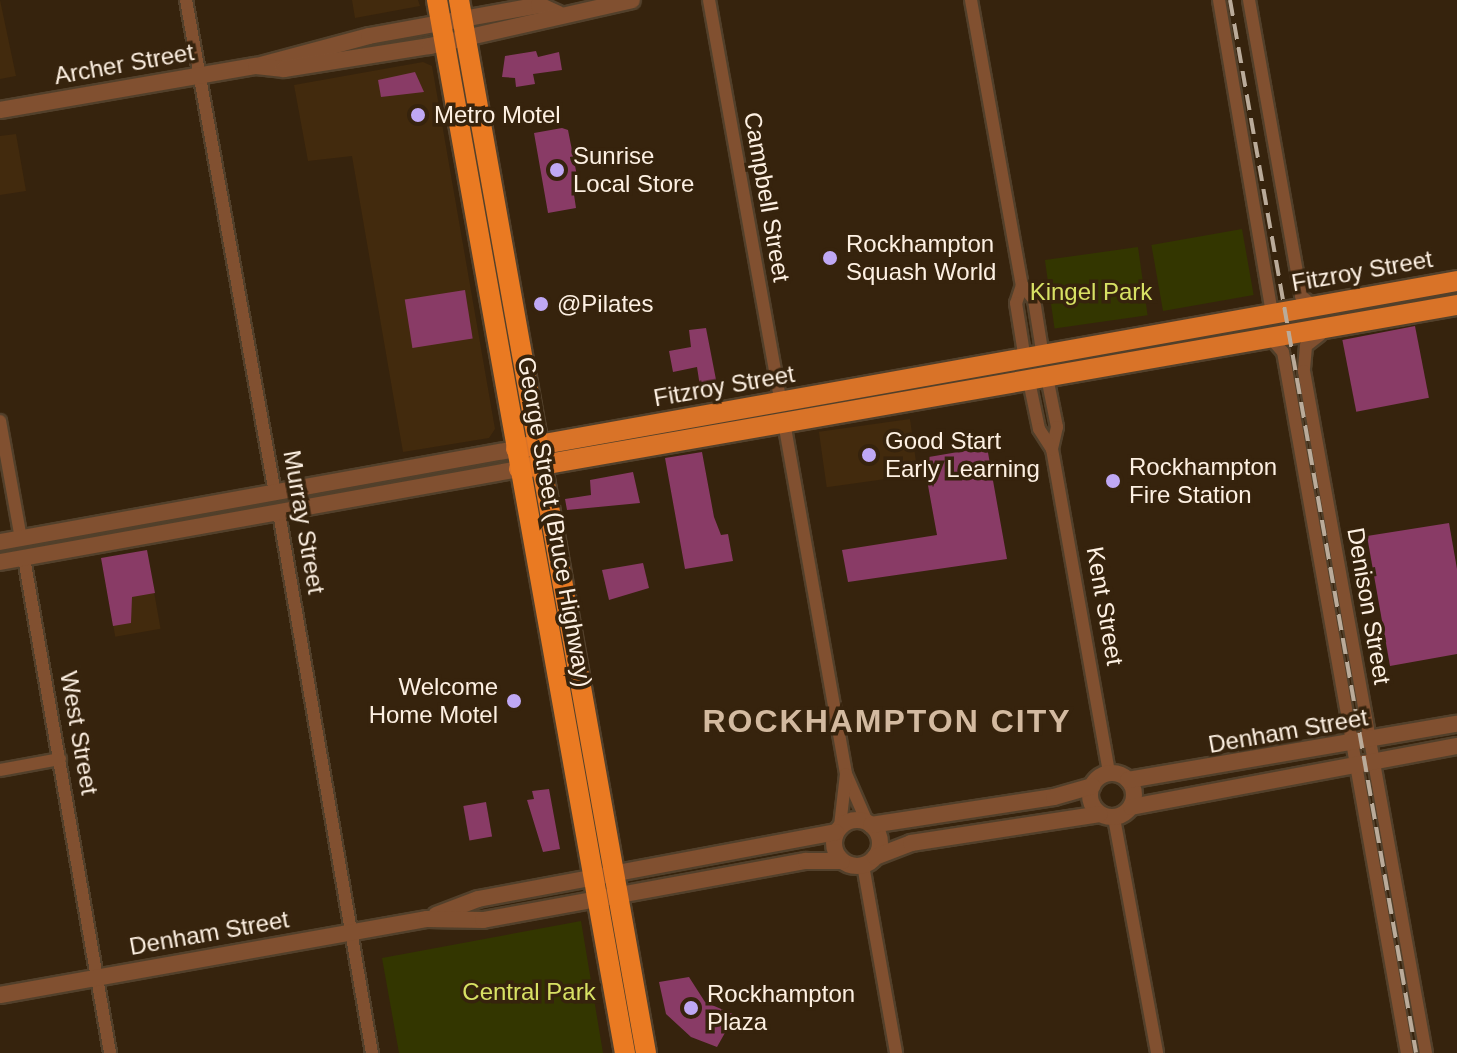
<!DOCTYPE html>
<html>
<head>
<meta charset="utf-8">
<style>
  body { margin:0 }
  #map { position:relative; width:1457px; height:1053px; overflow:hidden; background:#36230d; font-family:Arial,sans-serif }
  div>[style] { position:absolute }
  .built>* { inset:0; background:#422a0d; transform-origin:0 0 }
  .green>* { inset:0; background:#333600; transform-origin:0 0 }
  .building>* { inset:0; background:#893b66; transform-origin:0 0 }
  .roads { filter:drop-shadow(2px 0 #52402b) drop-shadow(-2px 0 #52402b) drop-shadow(0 2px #52402b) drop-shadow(0 -2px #52402b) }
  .minor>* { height:12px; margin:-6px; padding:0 6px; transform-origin:6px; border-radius:6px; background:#815030 }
  .tertiary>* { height:16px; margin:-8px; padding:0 8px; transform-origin:8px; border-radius:8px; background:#815030 }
  .tertiary>.ring { margin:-8px; padding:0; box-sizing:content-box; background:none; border:16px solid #815030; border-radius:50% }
  .primary>* { height:20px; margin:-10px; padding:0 10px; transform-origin:10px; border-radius:10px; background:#d97328 }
  .trunk>* { height:20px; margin:-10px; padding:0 10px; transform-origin:10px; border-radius:10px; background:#ea7a22 }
  .rail>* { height:4px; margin-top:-2px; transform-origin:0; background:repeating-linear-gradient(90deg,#baab9a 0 16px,transparent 0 24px) }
  .dots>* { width:22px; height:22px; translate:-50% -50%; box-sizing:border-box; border:4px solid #36230d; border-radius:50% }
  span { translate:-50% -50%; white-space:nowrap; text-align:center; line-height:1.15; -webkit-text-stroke:7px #36230d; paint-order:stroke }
  .street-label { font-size:24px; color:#fdf0e2 }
  .poi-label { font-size:24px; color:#fdf0e2 }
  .left { translate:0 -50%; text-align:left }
  .right { translate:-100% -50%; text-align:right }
  .park-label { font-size:24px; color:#d8e164 }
  .district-label { font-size:32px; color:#d3baa0; font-weight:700; letter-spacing:2px }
</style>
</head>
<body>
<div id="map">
  <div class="built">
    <i style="clip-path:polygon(0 0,16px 76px,0 79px)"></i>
    <i style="clip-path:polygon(352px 0,418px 0,420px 6px,355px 18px)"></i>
    <i style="clip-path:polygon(423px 62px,432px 66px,495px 429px,489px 438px,403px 452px,352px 156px,308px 161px,294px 85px)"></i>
    <i style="clip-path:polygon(16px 134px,26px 191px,0 195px,0 136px)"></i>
    <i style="left:910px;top:419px;width:56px;height:92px;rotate:82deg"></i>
    <i style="left:147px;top:552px;width:78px;height:46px;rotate:80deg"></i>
  </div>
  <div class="green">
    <i style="left:1242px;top:229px;width:67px;height:92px;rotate:80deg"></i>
    <i style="left:1138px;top:247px;width:69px;height:94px;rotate:82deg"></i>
    <i style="clip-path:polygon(581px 921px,603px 1053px,399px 1053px,382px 958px)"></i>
  </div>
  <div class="building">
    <i style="clip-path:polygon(536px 51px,538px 57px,559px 52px,562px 70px,533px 74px,535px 84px,516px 87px,515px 78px,502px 77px,505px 56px)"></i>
    <i style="clip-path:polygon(415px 72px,424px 92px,381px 97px,378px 80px)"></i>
    <i style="clip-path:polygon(562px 128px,568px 130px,579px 186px,573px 188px,576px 208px,548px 213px,534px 133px)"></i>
    <i style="left:465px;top:290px;width:49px;height:61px;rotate:81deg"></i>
    <i style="left:1415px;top:326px;width:73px;height:74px;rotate:79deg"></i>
    <i style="clip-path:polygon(706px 328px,718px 390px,701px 393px,697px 367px,673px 372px,669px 351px,691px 347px,689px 330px)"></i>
    <i style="clip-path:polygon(987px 447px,1007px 559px,848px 582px,842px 550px,937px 535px,923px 458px)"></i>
    <i style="clip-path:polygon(702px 452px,714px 517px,721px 535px,728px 534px,733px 561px,685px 569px,665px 458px)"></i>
    <i style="clip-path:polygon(633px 472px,640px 503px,567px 510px,565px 499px,591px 495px,590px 480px)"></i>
    <i style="clip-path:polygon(1449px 523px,1457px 569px,1457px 654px,1390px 666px,1367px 536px)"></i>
    <i style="clip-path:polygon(147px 550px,155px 593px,132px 597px,131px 623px,113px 626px,101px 558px)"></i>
    <i style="clip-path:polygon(643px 563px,649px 588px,609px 600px,602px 570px)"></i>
    <i style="clip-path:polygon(549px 789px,560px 849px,543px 852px,527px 800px,534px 799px,532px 791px)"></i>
    <i style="left:486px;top:802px;width:35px;height:23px;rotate:80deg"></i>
    <i style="clip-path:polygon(689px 977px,705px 1002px,735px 1015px,717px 1047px,691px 1037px,666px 1014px,659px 982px)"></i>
  </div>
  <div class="roads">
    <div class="minor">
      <i style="left:186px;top:0;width:501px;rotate:79.77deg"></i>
      <i style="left:709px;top:0;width:409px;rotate:79.9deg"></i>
      <i style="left:971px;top:0;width:290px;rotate:79.9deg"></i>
      <i style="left:1022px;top:285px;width:19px;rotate:108deg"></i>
      <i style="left:1016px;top:303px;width:58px;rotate:81deg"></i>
      <i style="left:1219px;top:0;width:318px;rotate:80.4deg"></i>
      <i style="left:1249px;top:0;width:301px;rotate:80deg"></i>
      <i style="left:1301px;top:296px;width:16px;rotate:38deg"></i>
      <i style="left:1022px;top:285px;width:19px;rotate:51deg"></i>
      <i style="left:1034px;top:300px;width:58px;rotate:81deg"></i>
      <i style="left:1320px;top:335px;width:18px;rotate:142deg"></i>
      <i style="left:1306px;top:346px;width:25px;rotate:95deg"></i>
      <i style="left:1304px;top:371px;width:693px;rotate:79.86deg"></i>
      <i style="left:1269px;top:336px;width:21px;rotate:49deg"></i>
      <i style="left:1283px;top:352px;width:712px;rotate:79.97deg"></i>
      <i style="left:1047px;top:377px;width:51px;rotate:78.7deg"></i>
      <i style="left:1057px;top:427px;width:23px;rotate:103deg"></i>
      <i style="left:1052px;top:449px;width:329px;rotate:80deg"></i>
      <i style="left:1029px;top:381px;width:49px;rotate:78.2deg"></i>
      <i style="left:1039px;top:429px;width:24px;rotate:57deg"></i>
      <i style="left:0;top:421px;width:120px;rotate:79.9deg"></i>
      <i style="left:784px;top:422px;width:357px;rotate:80deg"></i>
      <i style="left:846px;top:774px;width:52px;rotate:66.4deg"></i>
      <i style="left:279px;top:513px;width:548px;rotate:80.23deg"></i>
      <i style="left:24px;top:558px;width:502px;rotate:80.14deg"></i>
      <i style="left:0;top:770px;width:61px;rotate:-10.4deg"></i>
      <i style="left:1114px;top:818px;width:239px;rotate:79.6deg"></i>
      <i style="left:840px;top:826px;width:52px;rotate:-83.4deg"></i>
      <i style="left:863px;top:865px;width:191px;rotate:80deg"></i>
    </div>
    <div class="tertiary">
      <i style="left:257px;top:66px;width:116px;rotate:-15deg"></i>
      <i style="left:369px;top:36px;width:173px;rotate:-10.3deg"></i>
      <i style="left:539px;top:5px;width:21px;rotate:25deg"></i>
      <i style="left:0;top:110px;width:260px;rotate:-9.8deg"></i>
      <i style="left:256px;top:66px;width:28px;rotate:6deg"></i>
      <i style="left:284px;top:69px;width:148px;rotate:-9deg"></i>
      <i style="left:430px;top:46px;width:207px;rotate:-12.8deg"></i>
      <i style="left:0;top:542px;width:524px;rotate:-10.22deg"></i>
      <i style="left:0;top:562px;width:527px;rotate:-10.16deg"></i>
      <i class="ring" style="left:1090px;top:773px;width:28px;height:28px"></i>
      <i style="left:1128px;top:780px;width:334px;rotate:-9.7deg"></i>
      <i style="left:1131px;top:807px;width:332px;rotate:-10.6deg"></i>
      <i class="ring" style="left:834px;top:820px;width:30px;height:30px"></i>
      <i style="left:871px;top:825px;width:185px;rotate:-8.7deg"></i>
      <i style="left:1054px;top:797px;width:40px;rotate:-16deg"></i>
      <i style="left:875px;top:857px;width:39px;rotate:-21deg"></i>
      <i style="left:911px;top:843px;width:191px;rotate:-8.7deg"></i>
      <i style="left:436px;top:915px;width:45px;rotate:-20.9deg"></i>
      <i style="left:478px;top:899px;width:364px;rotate:-10.6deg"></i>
      <i style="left:0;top:995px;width:434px;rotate:-10.1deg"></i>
      <i style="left:427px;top:919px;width:56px;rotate:1deg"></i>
      <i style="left:483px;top:920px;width:328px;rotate:-10.4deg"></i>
      <i style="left:806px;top:861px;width:36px"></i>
    </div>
    <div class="primary">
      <i style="left:516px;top:449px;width:956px;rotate:-10.12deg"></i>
      <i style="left:519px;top:469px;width:952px;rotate:-9.92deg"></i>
    </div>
    <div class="trunk">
      <i style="left:437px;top:0;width:1070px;rotate:79.88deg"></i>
      <i style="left:459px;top:0;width:1069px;rotate:79.93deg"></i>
    </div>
  </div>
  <div class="rail">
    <i style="left:1230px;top:0;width:1069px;rotate:79.98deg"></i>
  </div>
  <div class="dots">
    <i style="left:418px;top:115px;background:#bfa8f4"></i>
    <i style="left:557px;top:170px;background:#bfa8f4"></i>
    <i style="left:830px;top:258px;background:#bfa8f4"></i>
    <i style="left:541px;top:304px;background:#bfa8f4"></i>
    <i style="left:869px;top:455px;background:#bfa8f4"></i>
    <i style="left:1113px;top:481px;background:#bfa8f4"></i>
    <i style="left:514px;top:701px;background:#bfa8f4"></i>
    <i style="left:691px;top:1008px;background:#bfa8f4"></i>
  </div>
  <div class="street-label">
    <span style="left:124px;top:64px;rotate:-10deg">Archer Street</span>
    <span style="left:767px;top:197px;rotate:80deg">Campbell Street</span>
    <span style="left:1362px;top:271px;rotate:-10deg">Fitzroy Street</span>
    <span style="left:724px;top:386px;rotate:-10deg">Fitzroy Street</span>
    <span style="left:304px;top:522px;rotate:80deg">Murray Street</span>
    <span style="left:555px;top:522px;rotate:80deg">George Street (Bruce Highway)</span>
    <span style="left:1105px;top:606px;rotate:80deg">Kent Street</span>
    <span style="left:1369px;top:606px;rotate:80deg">Denison Street</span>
    <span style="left:1288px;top:731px;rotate:-10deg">Denham Street</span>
    <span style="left:79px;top:733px;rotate:80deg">West Street</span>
    <span style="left:209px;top:933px;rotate:-10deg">Denham Street</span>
  </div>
  <div class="poi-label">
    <span class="left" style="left:434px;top:115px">Metro Motel</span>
    <span class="left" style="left:573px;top:170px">Sunrise<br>Local Store</span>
    <span class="left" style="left:846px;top:258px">Rockhampton<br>Squash World</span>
    <span class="left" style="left:557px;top:304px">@Pilates</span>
    <span class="left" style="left:885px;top:455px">Good Start<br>Early Learning</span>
    <span class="left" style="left:1129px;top:481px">Rockhampton<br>Fire Station</span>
    <span class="right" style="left:498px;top:701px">Welcome<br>Home Motel</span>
    <span class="left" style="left:707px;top:1008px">Rockhampton<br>Plaza</span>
  </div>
  <div class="park-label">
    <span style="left:1091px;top:292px">Kingel Park</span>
    <span style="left:529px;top:992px">Central Park</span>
  </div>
  <div class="district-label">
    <span style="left:887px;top:721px">ROCKHAMPTON CITY</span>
  </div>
</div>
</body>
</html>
